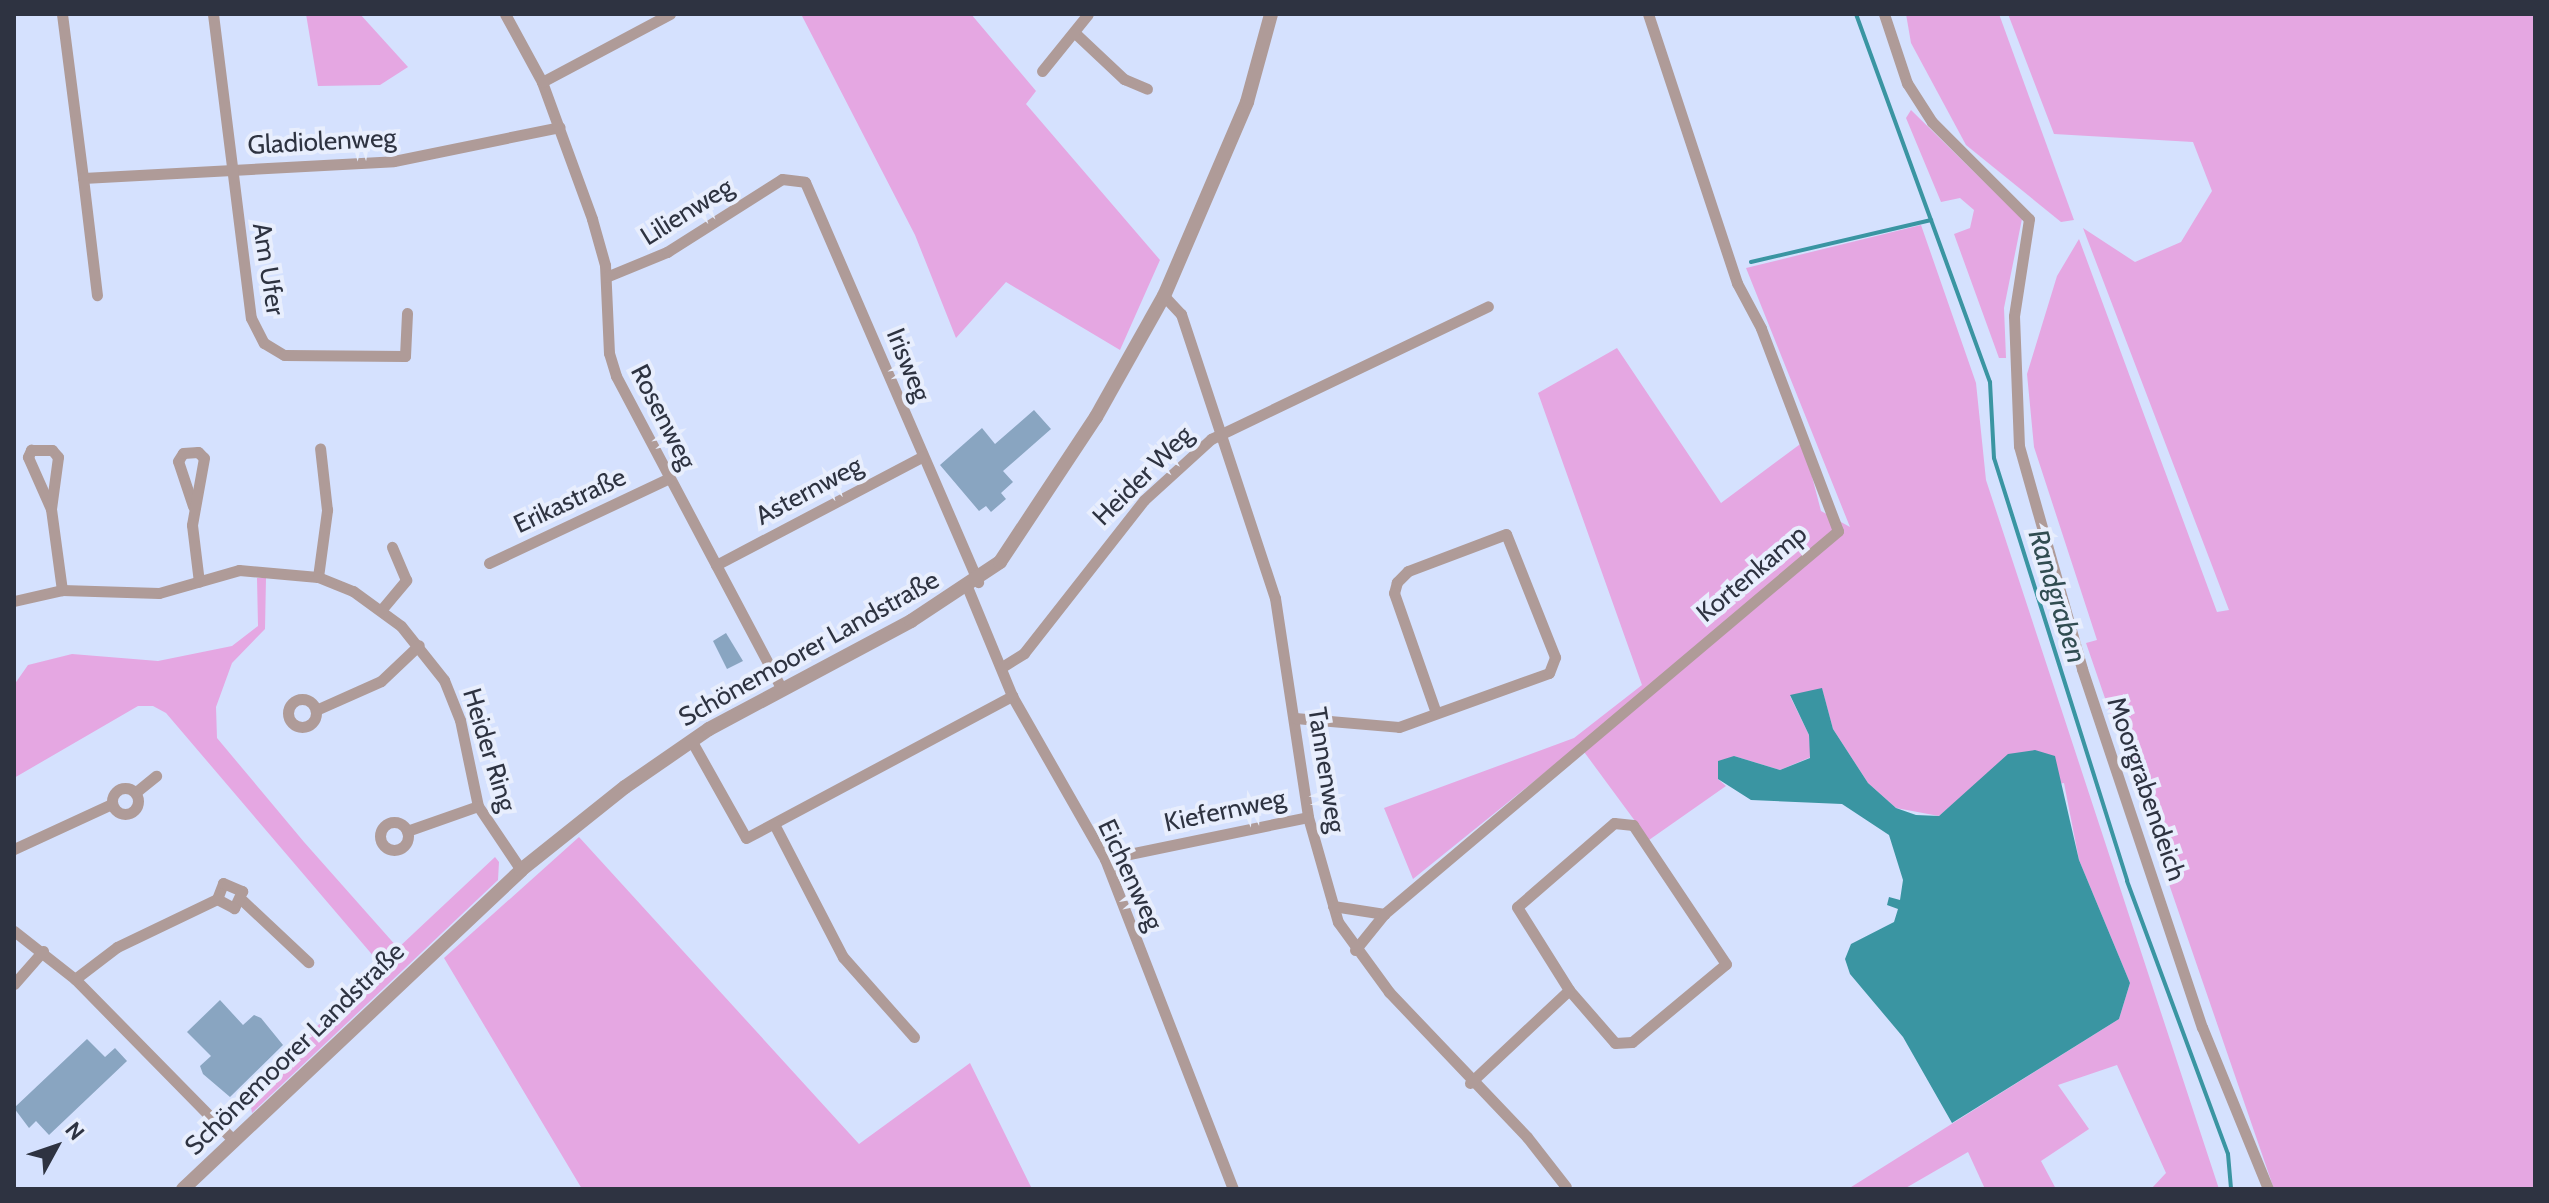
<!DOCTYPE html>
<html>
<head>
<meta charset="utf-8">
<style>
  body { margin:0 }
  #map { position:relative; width:2549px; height:1203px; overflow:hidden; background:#d5e1fe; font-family:Cabin,sans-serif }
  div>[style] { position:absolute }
  .green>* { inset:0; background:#e5a7e2 }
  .water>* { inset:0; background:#3a95a2 }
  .stream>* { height:4px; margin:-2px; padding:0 2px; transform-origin:2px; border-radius:2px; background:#3a95a2 }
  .building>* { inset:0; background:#89a5c1 }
  .minor>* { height:11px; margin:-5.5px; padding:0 5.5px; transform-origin:5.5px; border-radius:5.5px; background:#af9b98 }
  .minor>.ring { margin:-5.5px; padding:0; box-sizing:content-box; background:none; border:11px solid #af9b98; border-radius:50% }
  .tertiary>* { height:14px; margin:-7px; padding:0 7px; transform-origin:7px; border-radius:7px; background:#af9b98 }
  span { translate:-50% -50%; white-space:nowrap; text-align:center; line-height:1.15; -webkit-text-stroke:8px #e8eefd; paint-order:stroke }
  .street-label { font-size:26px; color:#2e3341 }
  .water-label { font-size:28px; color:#314d52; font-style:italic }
  .frame { position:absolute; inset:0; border:16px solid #2e3341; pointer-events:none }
  .north { position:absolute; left:16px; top:1107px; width:80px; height:80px; -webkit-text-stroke:6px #e8eefd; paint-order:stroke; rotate:50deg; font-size:22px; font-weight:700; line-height:32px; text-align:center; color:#2e3341 }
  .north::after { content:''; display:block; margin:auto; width:28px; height:36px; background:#2e3341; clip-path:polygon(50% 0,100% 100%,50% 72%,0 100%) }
</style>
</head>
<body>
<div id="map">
  <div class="green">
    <i style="clip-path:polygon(306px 14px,360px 14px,408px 67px,380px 85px,318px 86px)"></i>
    <i style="clip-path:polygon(801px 14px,971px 14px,1036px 91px,1026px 104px,1160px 260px,1120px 350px,1006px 282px,956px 338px,915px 235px)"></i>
    <i style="clip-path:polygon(1906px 14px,1999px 14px,2074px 220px,2061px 222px,1966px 145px,1911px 43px)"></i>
    <i style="clip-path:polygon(2008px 14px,2535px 14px,2535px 1189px,2274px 1189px,2086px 643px,2097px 640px,2034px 447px,2027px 374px,2057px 276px,2079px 239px,2217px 612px,2229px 610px,2083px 228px,2135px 262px,2181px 242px,2212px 191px,2193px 142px,2054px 134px)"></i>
    <i style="clip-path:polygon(1911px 110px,2022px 219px,2004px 308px,2006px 358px,1999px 358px,1954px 234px,1970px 228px,1974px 210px,1960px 198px,1941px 202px,1906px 118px)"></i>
    <i style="clip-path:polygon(1921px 225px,1976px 383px,1986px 480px,2219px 1189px,2151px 1189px,2166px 1173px,2117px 1065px,2058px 1085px,2089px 1129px,2041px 1161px,2056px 1189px,1985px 1189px,1968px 1152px,1904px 1189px,1848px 1189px,2119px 1019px,2130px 983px,2079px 860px,2064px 783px,1960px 798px,1939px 816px,1896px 808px,1868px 783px,1833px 729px,1822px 689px,1790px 696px,1809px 735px,1811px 757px,1780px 770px,1734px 756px,1718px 779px,1726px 786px,1649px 840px,1579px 745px,1413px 879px,1384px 808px,1574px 738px,1642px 685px,1538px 393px,1617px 348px,1721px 503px,1803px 442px,1821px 511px,1850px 527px,1746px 268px)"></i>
    <i style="clip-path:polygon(257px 578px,266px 578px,265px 629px,232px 663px,216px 707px,217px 738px,304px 842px,398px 948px,495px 857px,499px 862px,498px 880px,252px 1113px,250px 1102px,265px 1076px,381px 965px,166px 713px,153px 706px,138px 706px,14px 778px,14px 685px,28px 665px,72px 654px,158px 661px,232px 646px,258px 626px)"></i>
    <i style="clip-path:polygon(579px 837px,859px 1144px,970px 1063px,1032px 1189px,582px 1189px,444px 958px)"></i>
  </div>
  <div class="water">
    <i style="clip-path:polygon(1822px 688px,1833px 729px,1868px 783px,1896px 808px,1916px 815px,1939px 816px,2008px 754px,2035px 750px,2055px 756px,2079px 860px,2130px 983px,2119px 1019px,1952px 1123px,1903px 1037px,1850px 974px,1845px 959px,1851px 944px,1894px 922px,1898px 909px,1887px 905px,1889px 897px,1900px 900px,1903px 880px,1889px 835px,1842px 804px,1751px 800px,1718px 779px,1718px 761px,1734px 756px,1780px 770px,1810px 758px,1809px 735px,1790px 695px)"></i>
  </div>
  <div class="stream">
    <i style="left:1856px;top:14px;width:392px;rotate:70deg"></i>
    <i style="left:1990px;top:382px;width:76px;rotate:87deg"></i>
    <i style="left:1994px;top:458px;width:443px;rotate:72.5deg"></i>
    <i style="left:2127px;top:881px;width:291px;rotate:69.7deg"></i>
    <i style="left:2228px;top:1154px;width:35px;rotate:85deg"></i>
    <i style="left:1751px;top:262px;width:185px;rotate:-13.1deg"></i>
  </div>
  <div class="building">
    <i style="clip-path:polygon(1034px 410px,1051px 429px,1003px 471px,1013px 482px,1001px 493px,1006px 499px,991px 512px,986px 506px,979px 511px,940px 465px,982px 428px,995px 444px)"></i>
    <i style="clip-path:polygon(726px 633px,743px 661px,727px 669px,713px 641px)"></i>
    <i style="clip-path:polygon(220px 1000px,243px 1025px,254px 1015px,261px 1018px,283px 1045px,230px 1097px,203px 1074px,200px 1066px,211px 1056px,187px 1032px)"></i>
    <i style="clip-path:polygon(87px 1039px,105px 1057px,115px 1048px,127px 1061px,49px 1135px,36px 1121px,29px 1128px,14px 1108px)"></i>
  </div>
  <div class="minor">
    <i style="left:62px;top:14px;width:165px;rotate:82.7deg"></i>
    <i style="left:83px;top:178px;width:311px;rotate:-3.1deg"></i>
    <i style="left:394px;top:161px;width:169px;rotate:-11.6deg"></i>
    <i style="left:213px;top:14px;width:306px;rotate:82.9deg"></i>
    <i style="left:251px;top:318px;width:28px;rotate:63deg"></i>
    <i style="left:264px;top:343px;width:23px;rotate:31deg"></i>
    <i style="left:284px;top:355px;width:121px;rotate:0.5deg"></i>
    <i style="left:405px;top:356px;width:43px;rotate:-87.3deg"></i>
    <i style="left:505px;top:14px;width:77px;rotate:61.4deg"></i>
    <i style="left:542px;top:82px;width:146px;rotate:69.9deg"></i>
    <i style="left:592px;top:219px;width:48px;rotate:74.2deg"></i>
    <i style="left:605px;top:265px;width:88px;rotate:87.4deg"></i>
    <i style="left:609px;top:353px;width:24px;rotate:73deg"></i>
    <i style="left:616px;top:376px;width:355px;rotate:62.1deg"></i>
    <i style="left:1884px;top:14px;width:73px;rotate:71.6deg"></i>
    <i style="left:1907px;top:83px;width:46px;rotate:57.3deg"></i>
    <i style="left:1932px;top:122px;width:137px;rotate:45deg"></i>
    <i style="left:2029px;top:219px;width:98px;rotate:98.8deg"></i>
    <i style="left:2014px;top:316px;width:130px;rotate:87.8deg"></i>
    <i style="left:2019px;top:446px;width:232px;rotate:74.2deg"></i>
    <i style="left:2082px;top:669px;width:378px;rotate:71.5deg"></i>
    <i style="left:2202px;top:1027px;width:175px;rotate:67.8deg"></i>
    <i style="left:1076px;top:34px;width:66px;rotate:43.2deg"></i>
    <i style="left:1124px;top:79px;width:25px;rotate:23deg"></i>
    <i style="left:1042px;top:71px;width:73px;rotate:-51.1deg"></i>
    <i style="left:542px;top:82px;width:145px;rotate:-28deg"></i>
    <i style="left:83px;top:178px;width:118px;rotate:83.2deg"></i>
    <i style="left:606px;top:277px;width:66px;rotate:-22.3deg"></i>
    <i style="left:667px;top:252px;width:136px;rotate:-32.4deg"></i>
    <i style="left:782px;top:179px;width:23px;rotate:7deg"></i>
    <i style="left:805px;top:182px;width:436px;rotate:66.6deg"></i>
    <i style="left:1164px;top:296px;width:25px;rotate:47deg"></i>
    <i style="left:1181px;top:314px;width:299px;rotate:71.7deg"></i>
    <i style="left:1275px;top:598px;width:221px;rotate:81.4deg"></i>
    <i style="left:1308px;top:817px;width:109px;rotate:74.1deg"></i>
    <i style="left:1338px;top:922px;width:87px;rotate:53.9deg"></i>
    <i style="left:1389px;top:992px;width:200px;rotate:46.4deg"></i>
    <i style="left:1527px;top:1137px;width:63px;rotate:52deg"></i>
    <i style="left:193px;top:506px;width:47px;rotate:-108.4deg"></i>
    <i style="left:178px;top:461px;width:9px;rotate:-58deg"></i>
    <i style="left:183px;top:453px;width:15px;rotate:-4deg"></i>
    <i style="left:198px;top:452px;width:8px;rotate:45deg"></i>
    <i style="left:204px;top:458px;width:68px;rotate:100.2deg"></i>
    <i style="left:192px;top:525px;width:57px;rotate:83deg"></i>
    <i style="left:51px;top:509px;width:57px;rotate:-113.9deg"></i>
    <i style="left:28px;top:457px;width:8px;rotate:-67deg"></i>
    <i style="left:31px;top:450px;width:21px"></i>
    <i style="left:52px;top:450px;width:9px;rotate:49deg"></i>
    <i style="left:58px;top:457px;width:52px;rotate:97.7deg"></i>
    <i style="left:51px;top:509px;width:82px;rotate:82.3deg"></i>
    <i style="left:489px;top:563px;width:200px;rotate:-25.2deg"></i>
    <i style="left:716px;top:565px;width:233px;rotate:-27.7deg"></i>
    <i style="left:318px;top:577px;width:68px;rotate:-82.3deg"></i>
    <i style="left:327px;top:510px;width:62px;rotate:-96.4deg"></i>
    <i style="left:968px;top:589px;width:116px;rotate:67.6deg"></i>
    <i style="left:1012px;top:696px;width:188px;rotate:60.3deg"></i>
    <i style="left:1105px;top:859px;width:354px;rotate:68.8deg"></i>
    <i style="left:14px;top:601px;width:49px;rotate:-12.9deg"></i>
    <i style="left:62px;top:590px;width:97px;rotate:1.8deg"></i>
    <i style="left:159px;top:593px;width:83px;rotate:-16deg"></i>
    <i style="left:239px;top:570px;width:79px;rotate:5.1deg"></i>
    <i style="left:318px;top:577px;width:38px;rotate:22deg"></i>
    <i style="left:353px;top:591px;width:59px;rotate:36.1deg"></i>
    <i style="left:401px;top:626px;width:69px;rotate:51.5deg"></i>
    <i style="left:444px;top:680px;width:43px;rotate:68.2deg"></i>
    <i style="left:460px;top:720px;width:88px;rotate:78.2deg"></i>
    <i style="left:478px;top:806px;width:77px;rotate:56.1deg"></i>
    <i style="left:382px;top:609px;width:38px;rotate:-50deg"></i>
    <i style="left:406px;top:580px;width:36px;rotate:-113deg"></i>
    <i style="left:1002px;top:667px;width:26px;rotate:-32deg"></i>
    <i style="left:1024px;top:653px;width:194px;rotate:-51.9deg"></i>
    <i style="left:1144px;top:500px;width:91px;rotate:-42.3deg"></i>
    <i style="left:1211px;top:439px;width:307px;rotate:-25.6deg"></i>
    <i class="ring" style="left:288px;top:699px;width:17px;height:17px"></i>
    <i style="left:316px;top:710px;width:71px;rotate:-24deg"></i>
    <i style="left:381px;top:681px;width:52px;rotate:-43.5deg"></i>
    <i style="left:1295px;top:718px;width:104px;rotate:4.9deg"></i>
    <i style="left:1399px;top:727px;width:159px;rotate:-19.8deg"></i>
    <i style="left:1549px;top:673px;width:17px;rotate:-69deg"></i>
    <i style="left:1555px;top:657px;width:132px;rotate:-111.7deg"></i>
    <i style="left:1506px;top:534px;width:105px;rotate:159.3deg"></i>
    <i style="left:1408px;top:571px;width:16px;rotate:135deg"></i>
    <i style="left:1397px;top:582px;width:11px;rotate:105deg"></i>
    <i style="left:1394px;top:593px;width:124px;rotate:70.7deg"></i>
    <i style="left:691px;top:740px;width:112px;rotate:60.7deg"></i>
    <i style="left:746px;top:838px;width:302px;rotate:-28.1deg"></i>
    <i class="ring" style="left:112px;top:788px;width:15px;height:15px"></i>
    <i style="left:136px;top:792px;width:26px;rotate:-39deg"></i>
    <i class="ring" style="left:380px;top:822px;width:17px;height:17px"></i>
    <i style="left:774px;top:824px;width:150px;rotate:62.6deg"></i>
    <i style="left:843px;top:957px;width:107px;rotate:48.4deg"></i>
    <i style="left:407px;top:831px;width:75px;rotate:-19.4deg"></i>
    <i style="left:14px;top:849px;width:108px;rotate:-24.7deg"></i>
    <i style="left:1105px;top:859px;width:207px;rotate:-11.7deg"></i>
    <i style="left:242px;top:900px;width:91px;rotate:43.2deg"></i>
    <i style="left:1333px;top:906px;width:52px;rotate:8.9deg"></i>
    <i style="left:14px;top:931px;width:78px;rotate:38.2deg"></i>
    <i style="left:75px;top:979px;width:227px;rotate:45.5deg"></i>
    <i style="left:1355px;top:950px;width:46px;rotate:-51.1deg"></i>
    <i style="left:1384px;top:914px;width:594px;rotate:-40.15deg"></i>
    <i style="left:1838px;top:531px;width:217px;rotate:-110.8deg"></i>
    <i style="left:1761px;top:328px;width:51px;rotate:-118.1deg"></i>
    <i style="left:1737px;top:283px;width:283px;rotate:-108.3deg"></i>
    <i style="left:75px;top:979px;width:53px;rotate:-37.3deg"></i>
    <i style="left:117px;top:947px;width:111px;rotate:-25.6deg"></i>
    <i style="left:217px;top:899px;width:17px;rotate:-69deg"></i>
    <i style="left:223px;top:883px;width:21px;rotate:23deg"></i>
    <i style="left:242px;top:891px;width:19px;rotate:115deg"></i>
    <i style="left:234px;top:908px;width:19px;rotate:-152deg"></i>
    <i style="left:14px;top:984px;width:44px;rotate:-48.7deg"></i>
    <i style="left:1470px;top:1083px;width:136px;rotate:-43.2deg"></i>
    <i style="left:1569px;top:990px;width:70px;rotate:49deg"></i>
    <i style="left:1615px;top:1043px;width:17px;rotate:-3deg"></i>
    <i style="left:1632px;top:1042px;width:122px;rotate:-39.7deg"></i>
    <i style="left:1726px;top:964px;width:167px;rotate:-123.8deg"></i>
    <i style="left:1633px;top:825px;width:19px;rotate:-174deg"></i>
    <i style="left:1614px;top:823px;width:128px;rotate:139.1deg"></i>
    <i style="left:1517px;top:907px;width:98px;rotate:57.9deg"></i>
  </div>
  <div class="tertiary">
    <i style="left:183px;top:1189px;width:465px;rotate:-43.3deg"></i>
    <i style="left:521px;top:870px;width:133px;rotate:-38.6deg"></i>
    <i style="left:625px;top:787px;width:102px;rotate:-34.6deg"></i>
    <i style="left:709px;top:729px;width:229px;rotate:-28.1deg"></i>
    <i style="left:911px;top:621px;width:107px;rotate:-33.5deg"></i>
    <i style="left:1000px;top:562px;width:174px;rotate:-56.5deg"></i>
    <i style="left:1096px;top:417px;width:139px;rotate:-60.7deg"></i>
    <i style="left:1164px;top:296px;width:211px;rotate:-66.8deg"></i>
    <i style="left:1247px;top:102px;width:91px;rotate:-74.7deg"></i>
  </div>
  <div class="street-label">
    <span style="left:322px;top:142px;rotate:-3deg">Gladiolenweg</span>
    <span style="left:687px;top:212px;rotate:-32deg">Lilienweg</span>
    <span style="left:268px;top:269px;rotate:81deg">Am Ufer</span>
    <span style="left:908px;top:365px;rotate:68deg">Irisweg</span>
    <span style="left:663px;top:417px;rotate:63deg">Rosenweg</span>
    <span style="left:1143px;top:476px;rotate:-45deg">Heider Weg</span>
    <span style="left:809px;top:491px;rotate:-28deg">Asternweg</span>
    <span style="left:570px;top:501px;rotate:-25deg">Erikastraße</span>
    <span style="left:1752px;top:574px;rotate:-40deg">Kortenkamp</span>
    <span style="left:809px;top:649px;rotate:-29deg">Schönemoorer Landstraße</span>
    <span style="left:489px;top:750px;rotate:73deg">Heider Ring</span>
    <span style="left:1326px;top:770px;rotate:81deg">Tannenweg</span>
    <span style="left:2146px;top:789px;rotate:71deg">Moorgrabendeich</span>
    <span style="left:1225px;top:811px;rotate:-12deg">Kiefernweg</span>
    <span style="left:1130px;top:875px;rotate:65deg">Eichenweg</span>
    <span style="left:295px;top:1049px;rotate:-44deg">Schönemoorer Landstraße</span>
  </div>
  <div class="water-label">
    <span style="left:2058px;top:596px;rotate:73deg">Randgraben</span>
  </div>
  <div class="frame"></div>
  <div class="north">N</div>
</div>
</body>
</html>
